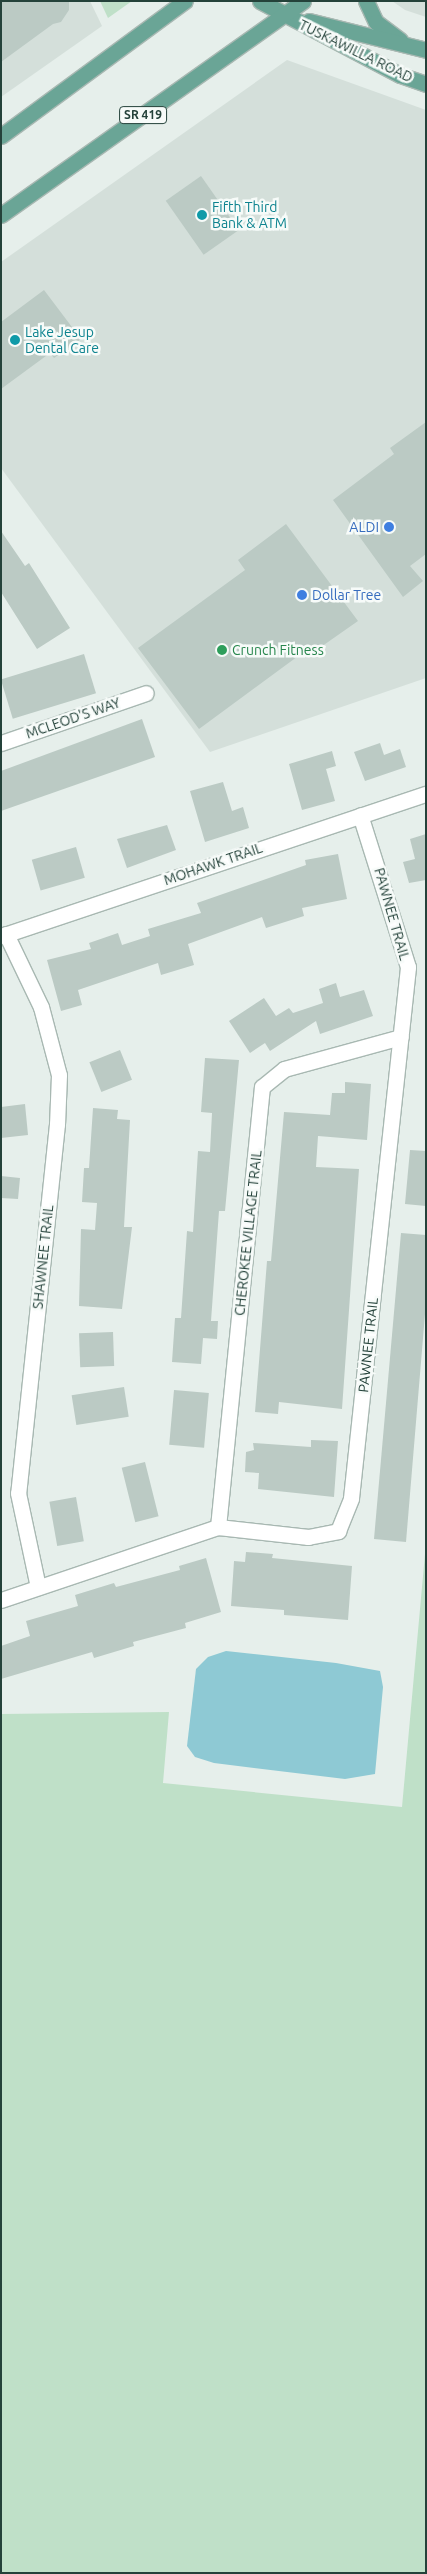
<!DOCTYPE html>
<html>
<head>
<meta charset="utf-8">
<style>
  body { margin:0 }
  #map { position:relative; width:427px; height:2574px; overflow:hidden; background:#e6efeb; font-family:Ubuntu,sans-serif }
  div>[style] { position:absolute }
  .built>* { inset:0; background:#d4dfda }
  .green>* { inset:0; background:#bfe0c8 }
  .water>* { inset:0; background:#8ec9d4 }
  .building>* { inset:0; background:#bbcac4; transform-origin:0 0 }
  .roads { filter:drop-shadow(1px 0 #a8b8b2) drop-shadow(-1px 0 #a8b8b2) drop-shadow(0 1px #a8b8b2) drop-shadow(0 -1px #a8b8b2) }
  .minor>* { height:15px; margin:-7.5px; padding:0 7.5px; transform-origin:7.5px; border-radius:7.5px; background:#fff }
  .major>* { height:15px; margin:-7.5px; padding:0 7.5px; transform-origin:7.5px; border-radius:7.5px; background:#6aa596 }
  .dots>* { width:14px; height:14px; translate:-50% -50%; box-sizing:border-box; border:2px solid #f7fbf9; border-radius:50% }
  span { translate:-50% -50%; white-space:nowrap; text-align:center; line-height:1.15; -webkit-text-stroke:5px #f7fbf9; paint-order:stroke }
  .shield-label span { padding:1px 4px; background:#f7fbf9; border:1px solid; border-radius:4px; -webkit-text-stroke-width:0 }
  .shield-label { font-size:12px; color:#24423a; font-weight:700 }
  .street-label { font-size:14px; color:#24423a }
  .culture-label { font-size:14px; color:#0d838f }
  .left { translate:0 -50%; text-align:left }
  .shop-label { font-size:14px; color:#366cbe }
  .right { translate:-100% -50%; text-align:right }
  .leisure-label { font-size:14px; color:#27864d }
  .frame { position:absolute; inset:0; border:2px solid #24423a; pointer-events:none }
</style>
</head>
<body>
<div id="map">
  <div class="built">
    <i style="clip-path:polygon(1px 1px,90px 1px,102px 26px,1px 97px)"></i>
    <i style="clip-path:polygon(392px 1px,426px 1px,426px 17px,405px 10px)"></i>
    <i style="clip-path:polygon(287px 60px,426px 110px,426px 678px,210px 752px,1px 468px,1px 262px)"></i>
  </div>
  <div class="green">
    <i style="clip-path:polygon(100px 1px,132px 1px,108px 18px)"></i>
    <i style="clip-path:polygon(426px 1543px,426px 2573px,1px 2573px,1px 1714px,169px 1712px,163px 1783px,402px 1807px)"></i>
  </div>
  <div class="water">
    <i style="clip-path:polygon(226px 1651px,336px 1663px,380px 1671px,383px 1687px,375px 1774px,345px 1779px,214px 1763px,195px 1757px,187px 1746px,196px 1669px,208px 1657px)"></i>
  </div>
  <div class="building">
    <i style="clip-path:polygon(1px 1px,69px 1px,69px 10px,61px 22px,53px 24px,1px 62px)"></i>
    <i style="left:201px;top:176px;width:66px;height:43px;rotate:55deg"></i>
    <i style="clip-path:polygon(44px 290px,81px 339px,54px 358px,50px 353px,1px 389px,1px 322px)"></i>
    <i style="clip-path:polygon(426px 422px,426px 554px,410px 566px,423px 581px,403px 597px,333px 500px,394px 454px,390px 448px)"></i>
    <i style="clip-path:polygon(286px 524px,358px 621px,308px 656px,305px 651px,199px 729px,138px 648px,245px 570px,238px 560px)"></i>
    <i style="clip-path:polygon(1px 531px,25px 566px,29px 563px,70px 628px,37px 649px,1px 592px)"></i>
    <i style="left:84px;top:654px;width:41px;height:87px;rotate:73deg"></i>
    <i style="clip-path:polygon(142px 719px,155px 757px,1px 811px,1px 771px)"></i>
    <i style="clip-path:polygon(380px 743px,384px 755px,400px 749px,406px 767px,365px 781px,354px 752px)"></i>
    <i style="clip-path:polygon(332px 751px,336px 766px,326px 769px,335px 801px,302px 810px,289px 764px)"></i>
    <i style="clip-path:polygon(223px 782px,232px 811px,243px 807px,249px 828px,205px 842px,190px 791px)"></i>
    <i style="clip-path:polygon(167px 825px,176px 850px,127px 868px,117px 839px)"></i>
    <i style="clip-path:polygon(426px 834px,426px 880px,409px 883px,403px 862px,415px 859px,410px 839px)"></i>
    <i style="left:76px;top:847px;width:32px;height:46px;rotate:74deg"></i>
    <i style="clip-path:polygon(338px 854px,347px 899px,302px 908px,304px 916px,266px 928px,262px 917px,188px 944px,194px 965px,161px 975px,158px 963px,78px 990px,82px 1005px,61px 1011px,47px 960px,91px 949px,89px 943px,118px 933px,122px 945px,150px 936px,148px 929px,201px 913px,197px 903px,306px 865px,305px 860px)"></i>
    <i style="clip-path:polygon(336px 983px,340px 997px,364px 990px,373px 1016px,320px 1034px,316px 1021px,270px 1051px,265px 1043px,250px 1053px,229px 1021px,264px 998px,276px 1016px,289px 1008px,293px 1013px,323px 1003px,319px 989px)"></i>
    <i style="left:120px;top:1050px;width:32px;height:33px;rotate:68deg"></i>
    <i style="clip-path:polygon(205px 1058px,239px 1060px,225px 1211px,219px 1211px,211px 1321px,218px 1321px,217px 1339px,203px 1338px,201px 1364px,172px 1362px,175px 1318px,181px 1318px,187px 1231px,193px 1232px,198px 1151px,210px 1152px,212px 1113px,201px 1112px)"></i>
    <i style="clip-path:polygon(345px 1082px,371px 1084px,367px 1140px,318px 1136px,316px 1167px,359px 1169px,342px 1409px,279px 1402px,278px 1414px,255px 1412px,267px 1261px,271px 1261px,284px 1112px,330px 1115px,332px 1093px,345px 1093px)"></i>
    <i style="clip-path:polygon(25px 1104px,28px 1135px,1px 1138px,1px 1107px)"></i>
    <i style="clip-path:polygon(93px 1108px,118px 1110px,117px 1119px,130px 1120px,124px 1227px,132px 1227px,122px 1309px,79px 1306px,81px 1229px,95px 1230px,97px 1203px,82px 1202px,84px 1168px,89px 1168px)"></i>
    <i style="clip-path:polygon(410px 1150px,426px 1151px,426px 1206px,405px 1204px)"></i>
    <i style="clip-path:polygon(1px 1176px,20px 1178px,18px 1199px,1px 1198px)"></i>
    <i style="clip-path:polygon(401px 1233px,426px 1235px,425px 1314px,406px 1542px,374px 1539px)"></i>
    <i style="left:113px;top:1332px;width:34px;height:34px;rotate:88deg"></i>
    <i style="left:124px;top:1387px;width:30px;height:53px;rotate:81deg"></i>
    <i style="left:174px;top:1390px;width:35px;height:55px;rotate:5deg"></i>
    <i style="clip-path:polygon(311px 1440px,338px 1441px,334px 1497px,258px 1489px,259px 1473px,245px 1472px,246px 1452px,254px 1450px,253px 1443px,311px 1447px)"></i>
    <i style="left:145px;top:1462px;width:56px;height:24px;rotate:76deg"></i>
    <i style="left:76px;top:1497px;width:45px;height:27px;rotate:80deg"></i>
    <i style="clip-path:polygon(246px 1552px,273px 1554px,272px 1558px,352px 1566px,348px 1620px,284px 1615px,284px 1610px,231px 1606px,234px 1561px,245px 1562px)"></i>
    <i style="clip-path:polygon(206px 1558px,221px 1612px,185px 1623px,186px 1628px,133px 1642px,134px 1646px,94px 1658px,92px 1652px,1px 1679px,1px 1646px,30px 1636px,26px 1621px,78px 1606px,75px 1595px,114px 1583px,116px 1587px,180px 1570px,179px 1566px)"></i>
  </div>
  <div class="roads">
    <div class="minor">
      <i style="left:1px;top:743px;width:153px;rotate:-19deg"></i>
      <i style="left:6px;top:934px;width:81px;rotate:64.4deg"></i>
      <i style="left:41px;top:1007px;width:70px;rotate:75.2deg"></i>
      <i style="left:59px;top:1075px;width:49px;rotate:92.3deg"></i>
      <i style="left:57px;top:1124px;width:371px;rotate:96deg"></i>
      <i style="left:18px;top:1493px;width:96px;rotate:78deg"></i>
      <i style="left:1px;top:936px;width:448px;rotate:-18.5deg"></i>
      <i style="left:218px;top:1527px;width:442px;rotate:-84.3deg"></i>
      <i style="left:262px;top:1087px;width:28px;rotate:-39deg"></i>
      <i style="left:284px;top:1069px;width:121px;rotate:-15.3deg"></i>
      <i style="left:1px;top:1600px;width:229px;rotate:-18.6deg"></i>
      <i style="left:218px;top:1527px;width:91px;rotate:6.3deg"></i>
      <i style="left:308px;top:1537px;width:31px;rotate:-11deg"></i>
      <i style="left:338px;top:1531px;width:35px;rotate:-68deg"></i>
      <i style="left:351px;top:1498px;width:534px;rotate:-83.87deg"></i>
      <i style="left:408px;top:967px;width:159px;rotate:-107.5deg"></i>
    </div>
    <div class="major">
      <i style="left:260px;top:1px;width:158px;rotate:27.9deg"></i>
      <i style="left:400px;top:75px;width:28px;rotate:19deg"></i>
      <i style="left:366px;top:1px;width:23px;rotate:65deg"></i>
      <i style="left:376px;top:22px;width:30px;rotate:37deg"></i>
      <i style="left:309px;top:21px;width:121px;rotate:13.9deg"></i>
      <i style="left:1px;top:136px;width:228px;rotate:-36.3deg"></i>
      <i style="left:1px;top:215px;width:370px;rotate:-35.3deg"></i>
    </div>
  </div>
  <div class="dots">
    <i style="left:202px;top:215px;background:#0f9aa8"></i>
    <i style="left:15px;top:340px;background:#0f9aa8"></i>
    <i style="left:389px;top:527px;background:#3f7fe0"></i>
    <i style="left:302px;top:595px;background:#3f7fe0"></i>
    <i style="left:222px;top:650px;background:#2e9e5b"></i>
  </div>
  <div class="shield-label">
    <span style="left:143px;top:115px">SR 419</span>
  </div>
  <div class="street-label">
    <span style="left:356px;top:51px;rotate:26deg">TUSKAWILLA ROAD</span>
    <span style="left:73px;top:718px;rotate:-19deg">MCLEOD'S WAY</span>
    <span style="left:213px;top:864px;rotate:-19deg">MOHAWK TRAIL</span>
    <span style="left:392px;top:914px;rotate:74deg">PAWNEE TRAIL</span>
    <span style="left:248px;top:1233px;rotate:-84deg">CHEROKEE VILLAGE TRAIL</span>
    <span style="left:43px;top:1257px;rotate:-84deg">SHAWNEE TRAIL</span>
    <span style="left:368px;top:1345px;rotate:-84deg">PAWNEE TRAIL</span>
  </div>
  <div class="culture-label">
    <span class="left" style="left:212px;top:215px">Fifth Third<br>Bank &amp; ATM</span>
    <span class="left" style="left:25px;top:340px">Lake Jesup<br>Dental Care</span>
  </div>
  <div class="shop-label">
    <span class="right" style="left:379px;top:527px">ALDI</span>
    <span class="left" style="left:312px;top:595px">Dollar Tree</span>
  </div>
  <div class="leisure-label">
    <span class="left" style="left:232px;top:650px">Crunch Fitness</span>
  </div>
  <div class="frame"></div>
</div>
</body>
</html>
